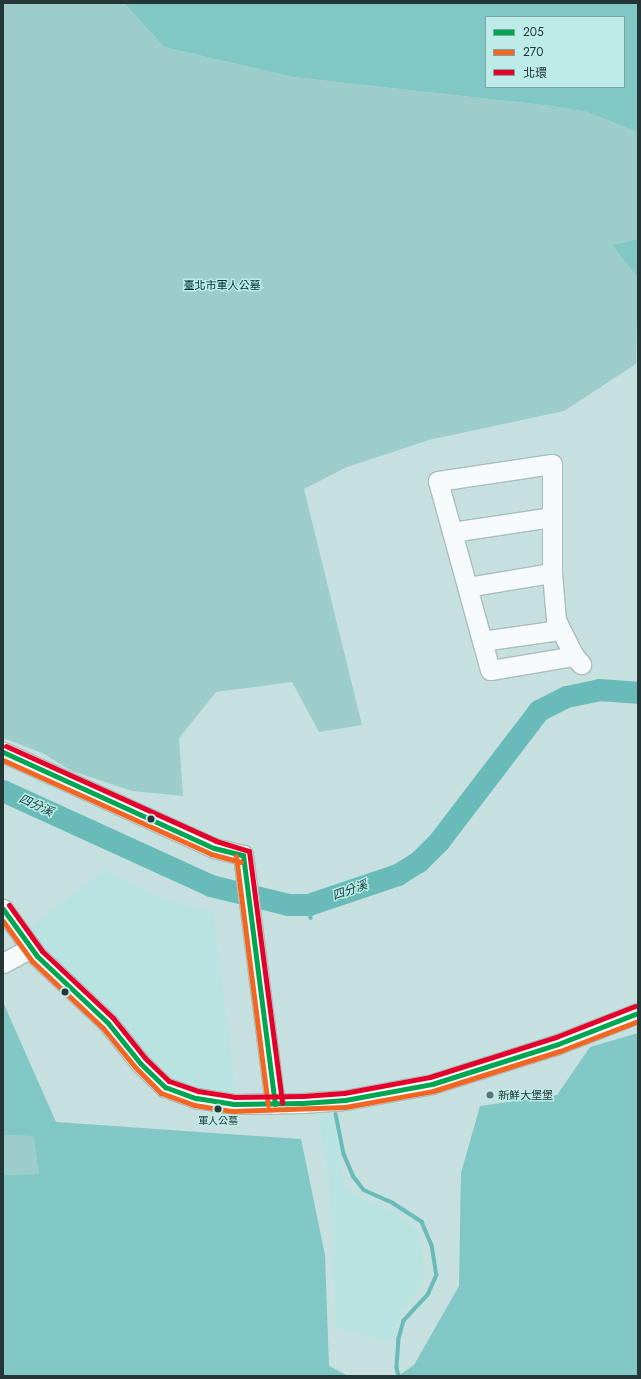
<!DOCTYPE html>
<html>
<head>
<meta charset="utf-8">
<style>
  body { margin:0 }
  #map { position:relative; width:641px; height:1379px; overflow:hidden; background:#c6e0df; font-family:Jost,"Noto Sans TC",sans-serif }
  div>[style] { position:absolute }
  .built>* { inset:0; background:#b8e3e1 }
  .green>* { inset:0; background:#9dcdca }
  .forest>* { inset:0; background:#81c7c5 }
  .stream>* { height:3.5px; margin:-1.75px; padding:0 1.75px; transform-origin:1.75px; border-radius:1.75px; background:#68bbb8 }
  .river>* { height:22px; margin:-11px; padding:0 11px; transform-origin:11px; border-radius:11px; background:#68bbb8 }
  .roads { filter:drop-shadow(1px 0 #a9bdbc) drop-shadow(-1px 0 #a9bdbc) drop-shadow(0 1px #a9bdbc) drop-shadow(0 -1px #a9bdbc) }
  .minor>* { height:19px; margin:-9.5px; padding:0 9.5px; transform-origin:9.5px; border-radius:9.5px; background:#f6fafa }
  .bus-1>* { height:5px; margin:-2.5px; padding:0 2.5px; transform-origin:2.5px; border-radius:2.5px; background:#00a651 }
  .bus-2>* { height:5px; margin:-2.5px; padding:0 2.5px; transform-origin:2.5px; border-radius:2.5px; background:#f26522 }
  .bus-3>* { height:5px; margin:-2.5px; padding:0 2.5px; transform-origin:2.5px; border-radius:2.5px; background:#e4002b }
  .dots>* { width:11px; height:11px; translate:-50% -50%; box-sizing:border-box; border:2px solid #bcebe8; border-radius:50% }
  span { translate:-50% -50%; white-space:nowrap; text-align:center; line-height:1.15; -webkit-text-stroke:3px #bcebe8; paint-order:stroke }
  .bus-label { font-size:10px; color:#243736 }
  .park-label { font-size:11px; color:#003230 }
  .poi-label { font-size:11px; color:#243736 }
  .left { translate:0 -50%; text-align:left }
  .water-label { font-size:12px; color:#124341; font-style:italic }
  .frame { position:absolute; inset:0; border:4px solid #243736; pointer-events:none }
  .legend { position:absolute; left:485px; top:16px; width:140px; height:72px; box-sizing:border-box; background:#bcebe8; border:1px solid #7fa3a1; margin:0; padding:5px 7px; list-style:none; font-size:12px; color:#243736 }
  .legend li { display:flex; align-items:center; gap:8px; height:20px }
  .legend b { width:20px; border:1px solid #7fa3a1 }
</style>
</head>
<body>
<div id="map">
  <div class="built">
    <i style="clip-path:polygon(104px 870px,160px 897px,198px 909px,213px 911px,236px 1092px,200px 1089px,170px 1076px,145px 1054px,114px 1016px,56px 960px,28px 928px)"></i>
    <i style="clip-path:polygon(318px 1114px,333px 1115px,344px 1187px,360px 1198px,390px 1210px,418px 1230px,425px 1277px,395px 1324px,392px 1343px,336px 1328px,330px 1185px)"></i>
  </div>
  <div class="green">
    <i style="clip-path:polygon(3px 3px,124px 3px,164px 47px,293px 77px,552px 106px,587px 112px,638px 132px,638px 239px,612px 245px,638px 278px,636px 364px,564px 411px,429px 440px,347px 467px,304px 489px,362px 725px,319px 732px,292px 682px,216px 692px,179px 738px,183px 796px,132px 791px,72px 771px,42px 753px,3px 738px)"></i>
    <i style="clip-path:polygon(3px 1135px,33px 1136px,39px 1174px,3px 1175px)"></i>
  </div>
  <div class="forest">
    <i style="clip-path:polygon(evenodd,124px 3px,638px 3px,638px 132px,587px 112px,552px 106px,293px 77px,164px 47px,124px 3px,486px 17px,624px 17px,624px 87px,486px 87px,486px 17px)"></i>
    <i style="clip-path:polygon(638px 239px,638px 278px,612px 245px)"></i>
    <i style="clip-path:polygon(3px 1002px,56px 1122px,301px 1139px,325px 1255px,329px 1366px,348px 1376px,3px 1376px,3px 1175px,39px 1174px,33px 1136px,3px 1135px)"></i>
    <i style="clip-path:polygon(638px 1033px,638px 1376px,398px 1376px,414px 1365px,459px 1286px,461px 1173px,480px 1106px,557px 1095px,590px 1047px)"></i>
  </div>
  <div class="stream">
    <i style="left:309px;top:905px;width:13px;rotate:81deg"></i>
    <i style="left:336px;top:1114px;width:41px;rotate:78.7deg"></i>
    <i style="left:344px;top:1154px;width:25px;rotate:67deg"></i>
    <i style="left:354px;top:1177px;width:16px;rotate:52deg"></i>
    <i style="left:364px;top:1190px;width:32px;rotate:24deg"></i>
    <i style="left:393px;top:1203px;width:35px;rotate:33deg"></i>
    <i style="left:422px;top:1222px;width:25px;rotate:67deg"></i>
    <i style="left:432px;top:1245px;width:30px;rotate:81deg"></i>
    <i style="left:437px;top:1275px;width:22px;rotate:114deg"></i>
    <i style="left:428px;top:1295px;width:35px;rotate:133deg"></i>
    <i style="left:404px;top:1321px;width:18px;rotate:106deg"></i>
    <i style="left:399px;top:1338px;width:30px;rotate:94deg"></i>
    <i style="left:397px;top:1368px;width:8px;rotate:76deg"></i>
  </div>
  <div class="river">
    <i style="left:3px;top:791px;width:229px;rotate:24.5deg"></i>
    <i style="left:211px;top:886px;width:80px;rotate:13.7deg"></i>
    <i style="left:289px;top:905px;width:20px"></i>
    <i style="left:309px;top:905px;width:94px;rotate:-18.6deg"></i>
    <i style="left:398px;top:875px;width:25px;rotate:-32deg"></i>
    <i style="left:419px;top:862px;width:28px;rotate:-45deg"></i>
    <i style="left:439px;top:842px;width:165px;rotate:-52.6deg"></i>
    <i style="left:539px;top:711px;width:31px;rotate:-27deg"></i>
    <i style="left:567px;top:697px;width:33px;rotate:-12deg"></i>
    <i style="left:599px;top:690px;width:39px;rotate:4deg"></i>
  </div>
  <div class="roads">
    <div class="minor">
      <i style="left:452px;top:532px;width:100px;rotate:-8.6deg"></i>
      <i style="left:467px;top:587px;width:86px;rotate:-9.4deg"></i>
      <i style="left:482px;top:641px;width:78px;rotate:-8.1deg"></i>
      <i style="left:574px;top:656px;width:85px;rotate:170.5deg"></i>
      <i style="left:490px;top:670px;width:196px;rotate:-105.4deg"></i>
      <i style="left:438px;top:481px;width:115px;rotate:-8.5deg"></i>
      <i style="left:552px;top:464px;width:109px;rotate:90deg"></i>
      <i style="left:552px;top:573px;width:47px;rotate:85.1deg"></i>
      <i style="left:556px;top:620px;width:40px;rotate:63.4deg"></i>
      <i style="left:574px;top:656px;width:11px;rotate:49deg"></i>
      <i style="left:3px;top:752px;width:232px;rotate:24.5deg"></i>
      <i style="left:214px;top:848px;width:30px;rotate:14deg"></i>
      <i style="left:243px;top:855px;width:251px;rotate:82.7deg"></i>
      <i style="left:3px;top:909px;width:58px;rotate:54.1deg"></i>
      <i style="left:37px;top:956px;width:98px;rotate:43.3deg"></i>
      <i style="left:108px;top:1023px;width:51px;rotate:51.3deg"></i>
      <i style="left:140px;top:1063px;width:35px;rotate:44deg"></i>
      <i style="left:165px;top:1087px;width:33px;rotate:20deg"></i>
      <i style="left:196px;top:1098px;width:38px;rotate:9deg"></i>
      <i style="left:234px;top:1104px;width:69px;rotate:-0.8deg"></i>
      <i style="left:303px;top:1103px;width:42px;rotate:-4.1deg"></i>
      <i style="left:345px;top:1100px;width:88px;rotate:-10.4deg"></i>
      <i style="left:432px;top:1084px;width:132px;rotate:-17.6deg"></i>
      <i style="left:558px;top:1044px;width:86px;rotate:-21.2deg"></i>
      <i style="left:3px;top:963px;width:32px;rotate:-28deg"></i>
    </div>
  </div>
  <div class="bus-1">
    <i style="left:3px;top:752px;width:232px;rotate:24.5deg"></i>
    <i style="left:214px;top:848px;width:30px;rotate:14deg"></i>
    <i style="left:243px;top:855px;width:251px;rotate:82.7deg"></i>
    <i style="left:3px;top:909px;width:58px;rotate:54.1deg"></i>
    <i style="left:37px;top:956px;width:98px;rotate:43.3deg"></i>
    <i style="left:108px;top:1023px;width:51px;rotate:51.3deg"></i>
    <i style="left:140px;top:1063px;width:35px;rotate:44deg"></i>
    <i style="left:165px;top:1087px;width:33px;rotate:20deg"></i>
    <i style="left:196px;top:1098px;width:38px;rotate:9deg"></i>
    <i style="left:234px;top:1104px;width:69px;rotate:-0.8deg"></i>
    <i style="left:303px;top:1103px;width:42px;rotate:-4.1deg"></i>
    <i style="left:345px;top:1100px;width:88px;rotate:-10.4deg"></i>
    <i style="left:432px;top:1084px;width:132px;rotate:-17.6deg"></i>
    <i style="left:558px;top:1044px;width:86px;rotate:-21.2deg"></i>
  </div>
  <div class="bus-2">
    <i style="left:3px;top:760px;width:228px;rotate:24.3deg"></i>
    <i style="left:211px;top:854px;width:31px;rotate:15deg"></i>
    <i style="left:236px;top:856px;width:251px;rotate:82.7deg"></i>
    <i style="left:3px;top:921px;width:49px;rotate:54.1deg"></i>
    <i style="left:32px;top:961px;width:98px;rotate:43.3deg"></i>
    <i style="left:103px;top:1028px;width:50px;rotate:50.6deg"></i>
    <i style="left:135px;top:1067px;width:37px;rotate:45deg"></i>
    <i style="left:161px;top:1093px;width:35px;rotate:20deg"></i>
    <i style="left:194px;top:1105px;width:39px;rotate:9deg"></i>
    <i style="left:233px;top:1111px;width:112px;rotate:-2deg"></i>
    <i style="left:345px;top:1107px;width:89px;rotate:-10.3deg"></i>
    <i style="left:433px;top:1091px;width:133px;rotate:-17.5deg"></i>
    <i style="left:560px;top:1051px;width:84px;rotate:-21deg"></i>
  </div>
  <div class="bus-3">
    <i style="left:6px;top:746px;width:230px;rotate:24.3deg"></i>
    <i style="left:216px;top:841px;width:34px;rotate:17deg"></i>
    <i style="left:249px;top:851px;width:254px;rotate:82.5deg"></i>
    <i style="left:9px;top:905px;width:57px;rotate:54.3deg"></i>
    <i style="left:42px;top:951px;width:98px;rotate:43.3deg"></i>
    <i style="left:113px;top:1018px;width:51px;rotate:51.3deg"></i>
    <i style="left:145px;top:1058px;width:33px;rotate:44deg"></i>
    <i style="left:169px;top:1081px;width:31px;rotate:19deg"></i>
    <i style="left:198px;top:1091px;width:36px;rotate:9deg"></i>
    <i style="left:234px;top:1097px;width:69px;rotate:-0.8deg"></i>
    <i style="left:303px;top:1096px;width:41px;rotate:-4.2deg"></i>
    <i style="left:344px;top:1093px;width:87px;rotate:-10.5deg"></i>
    <i style="left:430px;top:1077px;width:132px;rotate:-17.6deg"></i>
    <i style="left:556px;top:1037px;width:85px;rotate:-21.4deg"></i>
  </div>
  <div class="dots">
    <i style="left:151px;top:819px;background:#243736"></i>
    <i style="left:65px;top:992px;background:#243736"></i>
    <i style="left:490px;top:1095px;background:#5d7271"></i>
    <i style="left:218px;top:1109px;background:#243736"></i>
  </div>
  <div class="bus-label">
    <span style="left:218px;top:1121px">軍人公墓</span>
  </div>
  <div class="park-label">
    <span style="left:222px;top:285px">臺北市軍人公墓</span>
  </div>
  <div class="poi-label">
    <span class="left" style="left:498px;top:1095px">新鮮大堡堡</span>
  </div>
  <div class="water-label">
    <span style="left:36px;top:806px;rotate:25deg">四分溪</span>
    <span style="left:350px;top:891px;rotate:-19deg">四分溪</span>
  </div>
  <div class="frame"></div>
  <ul class="legend">
  <li><b style="height:5px;background:#00a651"></b>205</li>
  <li><b style="height:5px;background:#f26522"></b>270</li>
  <li><b style="height:5px;background:#e4002b"></b>北環</li>
  </ul>
</div>
</body>
</html>
